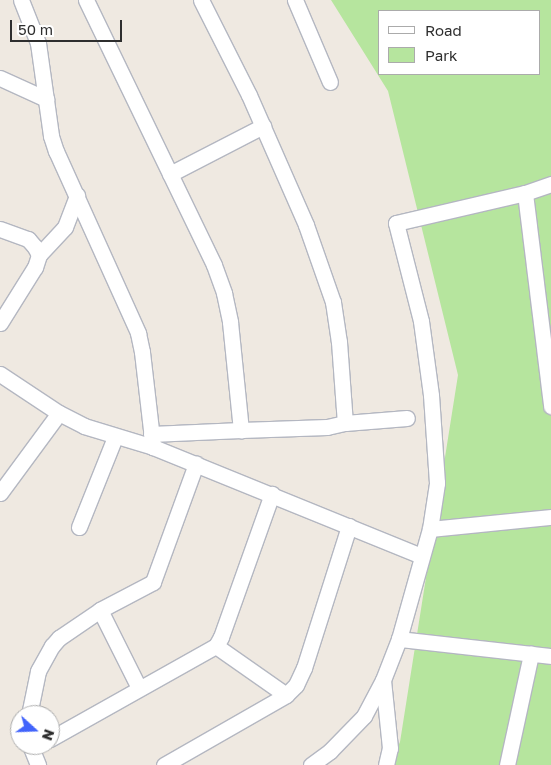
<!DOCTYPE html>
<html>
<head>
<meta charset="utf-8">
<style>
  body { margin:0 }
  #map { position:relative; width:551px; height:765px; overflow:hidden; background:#efe9e1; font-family:"Golos Text",sans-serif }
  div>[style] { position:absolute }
  .green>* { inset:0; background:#b6e59e }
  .roads { filter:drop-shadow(1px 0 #b4b7c1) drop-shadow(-1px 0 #b4b7c1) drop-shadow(0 1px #b4b7c1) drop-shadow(0 -1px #b4b7c1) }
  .minor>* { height:15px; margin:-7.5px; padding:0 7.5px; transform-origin:7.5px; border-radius:7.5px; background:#fff }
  span { translate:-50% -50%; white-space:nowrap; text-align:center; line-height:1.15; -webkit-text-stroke:4px #fff; paint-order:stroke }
  .legend { position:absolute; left:378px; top:10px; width:162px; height:65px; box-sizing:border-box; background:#fff; border:1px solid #ababab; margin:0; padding:6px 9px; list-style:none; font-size:15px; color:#2e2e2e }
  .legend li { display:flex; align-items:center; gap:10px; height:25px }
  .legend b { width:25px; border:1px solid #ababab }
  .north { position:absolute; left:10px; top:705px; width:50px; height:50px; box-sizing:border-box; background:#fff; border:1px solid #ababab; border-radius:50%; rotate:110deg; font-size:14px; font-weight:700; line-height:20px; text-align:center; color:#2e2e2e }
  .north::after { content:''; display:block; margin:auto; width:18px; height:22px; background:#4264fb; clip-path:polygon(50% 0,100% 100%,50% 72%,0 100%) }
  .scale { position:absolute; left:10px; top:20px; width:112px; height:22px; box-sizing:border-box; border:2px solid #2e2e2e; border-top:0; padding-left:6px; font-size:15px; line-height:18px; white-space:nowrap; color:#2e2e2e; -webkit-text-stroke:4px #fff; paint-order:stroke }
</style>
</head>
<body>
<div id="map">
  <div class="green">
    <i style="clip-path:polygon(evenodd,331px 0,551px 0,551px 765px,389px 765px,400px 742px,458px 375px,388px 91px,331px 0,380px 11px,540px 11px,540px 74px,380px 74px,380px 11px)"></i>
  </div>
  <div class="roads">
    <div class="minor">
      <i style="left:21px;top:0;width:46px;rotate:68.4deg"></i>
      <i style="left:38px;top:43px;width:94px;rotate:82deg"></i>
      <i style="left:51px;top:136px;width:16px;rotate:72deg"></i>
      <i style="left:56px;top:151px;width:200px;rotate:65.7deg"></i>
      <i style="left:138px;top:333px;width:19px;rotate:78deg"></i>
      <i style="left:142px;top:352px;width:96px;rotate:83.4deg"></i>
      <i style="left:86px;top:0;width:294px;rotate:64.2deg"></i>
      <i style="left:214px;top:265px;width:30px;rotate:70deg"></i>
      <i style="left:224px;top:293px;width:30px;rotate:78deg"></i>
      <i style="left:230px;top:322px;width:109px;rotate:84.2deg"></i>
      <i style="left:241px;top:430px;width:86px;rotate:-2deg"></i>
      <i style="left:327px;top:427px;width:18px;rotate:-13deg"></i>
      <i style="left:345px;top:423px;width:62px;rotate:-4.6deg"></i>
      <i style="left:201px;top:0;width:106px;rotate:63.2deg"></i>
      <i style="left:249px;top:95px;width:142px;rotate:66.3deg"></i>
      <i style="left:306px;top:225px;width:82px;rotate:70.7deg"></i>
      <i style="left:333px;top:302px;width:40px;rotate:81.5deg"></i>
      <i style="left:339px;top:342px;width:81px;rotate:85.8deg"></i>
      <i style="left:295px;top:0;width:89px;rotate:66.9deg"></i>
      <i style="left:0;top:78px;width:51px;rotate:24.5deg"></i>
      <i style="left:170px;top:174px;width:105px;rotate:-27.3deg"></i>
      <i style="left:525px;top:193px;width:215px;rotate:83deg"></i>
      <i style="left:0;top:229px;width:30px;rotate:20deg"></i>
      <i style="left:28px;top:239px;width:11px;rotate:49deg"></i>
      <i style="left:35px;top:247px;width:9px;rotate:63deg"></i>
      <i style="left:39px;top:255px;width:13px;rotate:108deg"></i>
      <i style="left:35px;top:267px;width:66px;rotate:122deg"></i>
      <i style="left:39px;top:255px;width:38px;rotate:-47deg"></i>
      <i style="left:65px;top:227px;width:34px;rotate:-69deg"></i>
      <i style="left:0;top:374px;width:71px;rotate:33.5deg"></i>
      <i style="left:59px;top:413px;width:28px;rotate:27deg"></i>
      <i style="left:84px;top:426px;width:72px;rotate:16.9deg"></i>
      <i style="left:153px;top:447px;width:290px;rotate:22.1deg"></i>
      <i style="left:151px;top:434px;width:90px;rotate:-2.5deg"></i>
      <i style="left:0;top:493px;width:99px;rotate:-53.6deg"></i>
      <i style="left:79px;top:527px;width:97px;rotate:-68.2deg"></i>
      <i style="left:430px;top:529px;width:122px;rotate:-5.7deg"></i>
      <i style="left:399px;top:639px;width:153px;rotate:6.4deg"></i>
      <i style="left:216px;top:646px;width:85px;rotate:35deg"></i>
      <i style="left:139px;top:688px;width:87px;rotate:-116.6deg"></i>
      <i style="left:100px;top:610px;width:60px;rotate:-27.8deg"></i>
      <i style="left:153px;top:582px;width:126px;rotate:-70deg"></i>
      <i style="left:29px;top:715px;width:45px;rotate:-78.4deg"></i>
      <i style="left:38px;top:671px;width:29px;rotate:-61deg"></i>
      <i style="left:52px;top:646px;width:11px;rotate:-49deg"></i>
      <i style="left:59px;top:638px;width:50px;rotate:-34.3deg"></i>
      <i style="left:50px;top:739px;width:190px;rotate:-29.3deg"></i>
      <i style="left:216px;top:646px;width:10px;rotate:-61deg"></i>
      <i style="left:221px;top:637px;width:152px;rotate:-70.4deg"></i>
      <i style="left:30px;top:745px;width:22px;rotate:68deg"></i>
      <i style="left:164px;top:765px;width:141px;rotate:-29.8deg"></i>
      <i style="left:286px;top:695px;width:14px;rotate:-45deg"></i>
      <i style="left:296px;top:685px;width:19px;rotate:-65deg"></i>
      <i style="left:304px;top:668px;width:149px;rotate:-72.4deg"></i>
      <i style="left:311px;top:765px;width:24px;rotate:-36deg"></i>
      <i style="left:330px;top:751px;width:49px;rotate:-45.8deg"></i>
      <i style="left:364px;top:716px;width:41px;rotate:-62.2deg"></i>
      <i style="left:386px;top:765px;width:17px;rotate:-77deg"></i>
      <i style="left:390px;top:748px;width:68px;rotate:-95.9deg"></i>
      <i style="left:383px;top:680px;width:44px;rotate:-68.7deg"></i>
      <i style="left:399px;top:639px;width:114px;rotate:-74.3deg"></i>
      <i style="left:430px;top:529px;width:47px;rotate:-81.3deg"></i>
      <i style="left:437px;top:483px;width:88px;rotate:-93.9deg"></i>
      <i style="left:431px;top:395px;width:75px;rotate:-97.7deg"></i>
      <i style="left:421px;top:321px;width:101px;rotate:-104.3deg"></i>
      <i style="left:396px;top:223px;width:132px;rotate:-13.1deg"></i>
      <i style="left:525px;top:193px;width:28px;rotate:-19deg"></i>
      <i style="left:507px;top:765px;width:114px;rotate:-77.8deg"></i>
    </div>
  </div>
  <ul class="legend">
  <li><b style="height:6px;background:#fff"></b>Road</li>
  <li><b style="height:14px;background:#b6e59e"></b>Park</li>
  </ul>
  <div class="north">N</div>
  <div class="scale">50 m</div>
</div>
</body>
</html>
